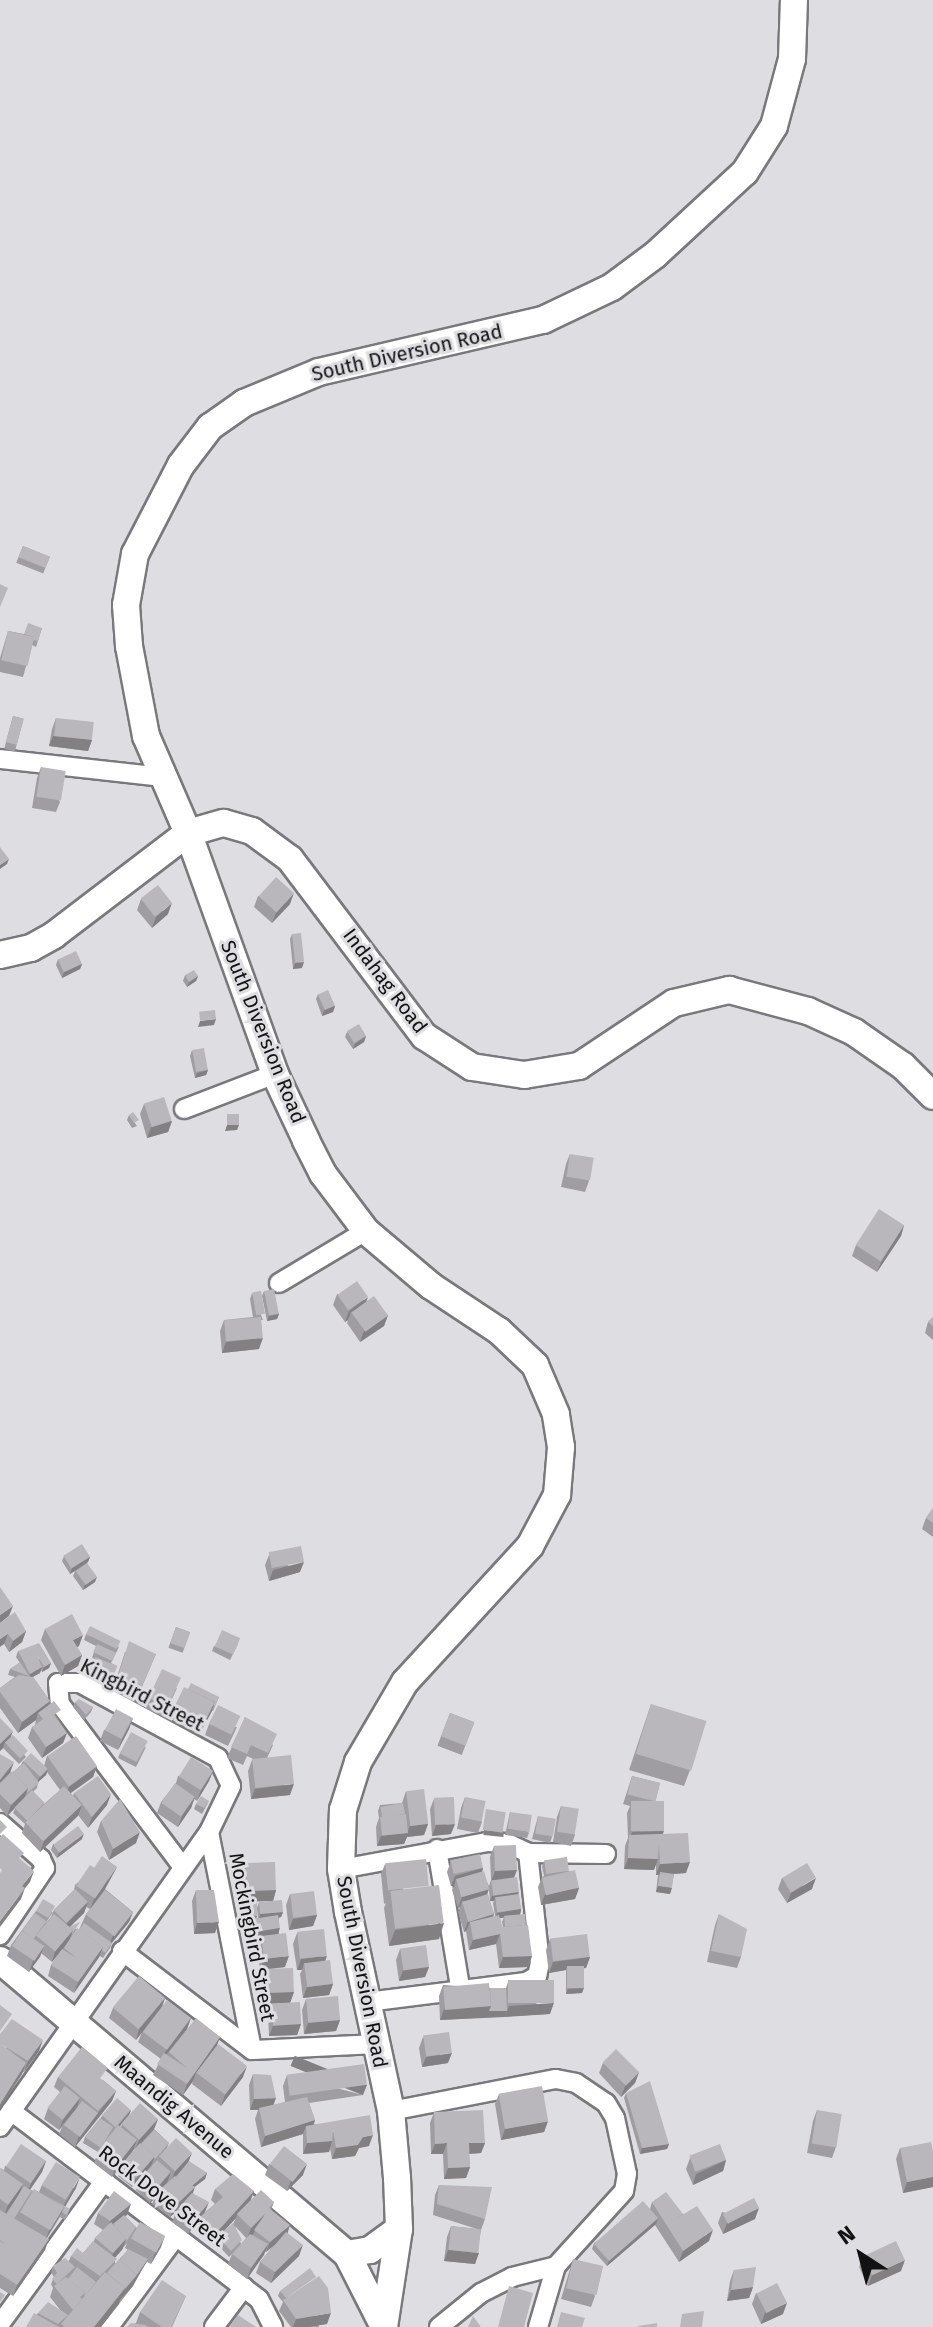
<!DOCTYPE html>
<html>
<head>
<meta charset="utf-8">
<style>
  body { margin:0 }
  #map { position:relative; width:933px; height:2327px; overflow:hidden; background:#dedee2; font-family:"Fira Sans",sans-serif }
  div>[style] { position:absolute }
  .roads { filter:drop-shadow(2px 0 #79797d) drop-shadow(-2px 0 #79797d) drop-shadow(0 2px #79797d) drop-shadow(0 -2px #79797d) }
  .street>* { height:18px; margin:-9px; padding:0 9px; transform-origin:9px; border-radius:9px; background:#fff }
  .secondary>* { height:26px; margin:-13px; padding:0 13px; transform-origin:13px; border-radius:13px; background:#fff }
  .wall>* { inset:0; background:#9f9da1; transform-origin:0 0 }
  .shaded-wall>* { inset:0; background:#828083; transform-origin:0 0 }
  .building>* { inset:0; background:#b9b7bb; transform-origin:0 0 }
  span { translate:-50% -50%; white-space:nowrap; text-align:center; line-height:1.15; -webkit-text-stroke:6px #dedee2; paint-order:stroke }
  .street-label { font-size:20px; color:#121213 }
  .north { position:absolute; left:821px; top:2215px; width:80px; height:80px; -webkit-text-stroke:6px #dedee2; paint-order:stroke; rotate:324deg; font-size:22px; font-weight:700; line-height:32px; text-align:center; color:#121213 }
  .north::after { content:''; display:block; margin:auto; width:28px; height:36px; background:#121213; clip-path:polygon(50% 0,100% 100%,50% 72%,0 100%) }
</style>
</head>
<body>
<div id="map">
  <div class="roads">
    <div class="street">
      <i style="left:0;top:759px;width:164px;rotate:6.3deg"></i>
      <i style="left:184px;top:1109px;width:97px;rotate:-21deg"></i>
      <i style="left:279px;top:1283px;width:101px;rotate:-30.9deg"></i>
      <i style="left:0;top:1823px;width:55px;rotate:41.3deg"></i>
      <i style="left:41px;top:1859px;width:10px;rotate:66deg"></i>
      <i style="left:45px;top:1868px;width:81px;rotate:123.9deg"></i>
      <i style="left:209px;top:1832px;width:222px;rotate:78.8deg"></i>
      <i style="left:437px;top:1849px;width:140px;rotate:80.5deg"></i>
      <i style="left:341px;top:1869px;width:148px;rotate:-10.5deg"></i>
      <i style="left:487px;top:1842px;width:20px;rotate:3deg"></i>
      <i style="left:507px;top:1843px;width:23px;rotate:25deg"></i>
      <i style="left:528px;top:1853px;width:78px;rotate:0.7deg"></i>
      <i style="left:122px;top:1951px;width:163px;rotate:37.3deg"></i>
      <i style="left:252px;top:2050px;width:121px;rotate:-2.8deg"></i>
      <i style="left:367px;top:2002px;width:160px;rotate:-7.2deg"></i>
      <i style="left:526px;top:1982px;width:13px;rotate:-29deg"></i>
      <i style="left:537px;top:1976px;width:13px;rotate:-77deg"></i>
      <i style="left:540px;top:1963px;width:111px;rotate:-96.2deg"></i>
      <i style="left:11px;top:2111px;width:311px;rotate:37.2deg"></i>
      <i style="left:259px;top:2299px;width:31px;rotate:63deg"></i>
      <i style="left:391px;top:2111px;width:168px;rotate:-11deg"></i>
      <i style="left:556px;top:2079px;width:20px;rotate:11deg"></i>
      <i style="left:576px;top:2083px;width:36px;rotate:34deg"></i>
      <i style="left:606px;top:2103px;width:17px;rotate:59deg"></i>
      <i style="left:615px;top:2118px;width:57px;rotate:77.9deg"></i>
      <i style="left:627px;top:2174px;width:17px;rotate:100deg"></i>
      <i style="left:624px;top:2191px;width:101px;rotate:132.2deg"></i>
      <i style="left:556px;top:2266px;width:64px;rotate:106.4deg"></i>
      <i style="left:0;top:2127px;width:362px;rotate:-54.7deg"></i>
      <i style="left:209px;top:1832px;width:51px;rotate:-64.4deg"></i>
      <i style="left:231px;top:1786px;width:31px;rotate:-115deg"></i>
      <i style="left:218px;top:1758px;width:157px;rotate:-151.5deg"></i>
      <i style="left:80px;top:1683px;width:22px;rotate:180deg"></i>
      <i style="left:58px;top:1683px;width:21px;rotate:85deg"></i>
      <i style="left:60px;top:1704px;width:203px;rotate:53deg"></i>
      <i style="left:0;top:2324px;width:178px;rotate:-53.9deg"></i>
      <i style="left:109px;top:2327px;width:114px;rotate:-53.5deg"></i>
      <i style="left:214px;top:2327px;width:50px;rotate:-53.1deg"></i>
      <i style="left:439px;top:2327px;width:54px;rotate:-39deg"></i>
      <i style="left:481px;top:2293px;width:35px;rotate:-27deg"></i>
      <i style="left:512px;top:2277px;width:45px;rotate:-14deg"></i>
    </div>
    <div class="secondary">
      <i style="left:0;top:955px;width:32px;rotate:-13deg"></i>
      <i style="left:31px;top:948px;width:26px;rotate:-29deg"></i>
      <i style="left:54px;top:935px;width:168px;rotate:-37.3deg"></i>
      <i style="left:188px;top:833px;width:37px;rotate:-16deg"></i>
      <i style="left:224px;top:823px;width:29px;rotate:16deg"></i>
      <i style="left:252px;top:831px;width:47px;rotate:36.4deg"></i>
      <i style="left:290px;top:859px;width:222px;rotate:52.9deg"></i>
      <i style="left:424px;top:1036px;width:57px;rotate:32.9deg"></i>
      <i style="left:472px;top:1067px;width:53px;rotate:8.7deg"></i>
      <i style="left:524px;top:1075px;width:56px;rotate:-9.3deg"></i>
      <i style="left:579px;top:1066px;width:114px;rotate:-33.6deg"></i>
      <i style="left:674px;top:1003px;width:57px;rotate:-13.3deg"></i>
      <i style="left:729px;top:990px;width:82px;rotate:14.9deg"></i>
      <i style="left:808px;top:1011px;width:51px;rotate:24.5deg"></i>
      <i style="left:854px;top:1032px;width:60px;rotate:34.8deg"></i>
      <i style="left:903px;top:1066px;width:42px;rotate:45deg"></i>
      <i style="left:0;top:1960px;width:455px;rotate:40.3deg"></i>
      <i style="left:347px;top:2254px;width:82px;rotate:63.1deg"></i>
      <i style="left:347px;top:2254px;width:23px;rotate:-10deg"></i>
      <i style="left:370px;top:2250px;width:36px;rotate:-36deg"></i>
      <i style="left:384px;top:2327px;width:99px;rotate:-81.3deg"></i>
      <i style="left:399px;top:2229px;width:51px;rotate:-92.2deg"></i>
      <i style="left:397px;top:2178px;width:67px;rotate:-95.1deg"></i>
      <i style="left:391px;top:2111px;width:204px;rotate:-102.2deg"></i>
      <i style="left:348px;top:1912px;width:44px;rotate:-99.2deg"></i>
      <i style="left:341px;top:1869px;width:59px;rotate:-88.1deg"></i>
      <i style="left:343px;top:1810px;width:50px;rotate:-72.6deg"></i>
      <i style="left:358px;top:1762px;width:93px;rotate:-59.6deg"></i>
      <i style="left:405px;top:1682px;width:185px;rotate:-47.4deg"></i>
      <i style="left:530px;top:1546px;width:58px;rotate:-62.1deg"></i>
      <i style="left:557px;top:1495px;width:48px;rotate:-85.2deg"></i>
      <i style="left:561px;top:1447px;width:33px;rotate:-99deg"></i>
      <i style="left:556px;top:1414px;width:53px;rotate:-113.2deg"></i>
      <i style="left:535px;top:1365px;width:50px;rotate:-136.6deg"></i>
      <i style="left:499px;top:1331px;width:82px;rotate:-146.5deg"></i>
      <i style="left:431px;top:1286px;width:85px;rotate:-139.8deg"></i>
      <i style="left:366px;top:1231px;width:71px;rotate:-127deg"></i>
      <i style="left:323px;top:1174px;width:38px;rotate:-117deg"></i>
      <i style="left:306px;top:1140px;width:73px;rotate:-115.2deg"></i>
      <i style="left:275px;top:1074px;width:256px;rotate:-109.8deg"></i>
      <i style="left:188px;top:833px;width:106px;rotate:-113.4deg"></i>
      <i style="left:146px;top:736px;width:92px;rotate:-100.7deg"></i>
      <i style="left:129px;top:646px;width:41px;rotate:-94.2deg"></i>
      <i style="left:126px;top:605px;width:52px;rotate:-80deg"></i>
      <i style="left:135px;top:554px;width:100px;rotate:-62.7deg"></i>
      <i style="left:181px;top:465px;width:48px;rotate:-52.7deg"></i>
      <i style="left:210px;top:427px;width:42px;rotate:-35.2deg"></i>
      <i style="left:244px;top:403px;width:81px;rotate:-22.5deg"></i>
      <i style="left:319px;top:372px;width:230px;rotate:-13.1deg"></i>
      <i style="left:543px;top:320px;width:76px;rotate:-25.6deg"></i>
      <i style="left:612px;top:287px;width:54px;rotate:-36.7deg"></i>
      <i style="left:655px;top:255px;width:122px;rotate:-42.7deg"></i>
      <i style="left:745px;top:172px;width:54px;rotate:-57.8deg"></i>
      <i style="left:774px;top:126px;width:69px;rotate:-75deg"></i>
      <i style="left:792px;top:59px;width:59px;rotate:-88.1deg"></i>
    </div>
  </div>
  <div class="wall">
    <i style="left:23px;top:546px;width:29px;height:18px;rotate:22deg"></i>
    <i style="clip-path:polygon(42px 628px,36px 647px,32px 645px,23px 677px,0 672px,0 658px,8px 631px,24px 634px)"></i>
    <i style="left:13px;top:716px;width:11px;height:34px;rotate:15deg"></i>
    <i style="clip-path:polygon(56px 718px,92px 740px,88px 751px,49px 746px,52px 729px)"></i>
    <i style="clip-path:polygon(41px 767px,60px 802px,56px 812px,32px 808px,37px 778px)"></i>
    <i style="clip-path:polygon(258px 896px,290px 904px,272px 923px,254px 907px)"></i>
    <i style="clip-path:polygon(141px 899px,168px 914px,152px 928px,137px 910px)"></i>
    <i style="clip-path:polygon(292px 934px,302px 968px,293px 969px,290px 939px)"></i>
    <i style="clip-path:polygon(58px 959px,82px 964px,80px 969px,62px 978px,56px 965px)"></i>
    <i style="clip-path:polygon(185px 975px,198px 976px,196px 981px,187px 987px,183px 981px)"></i>
    <i style="clip-path:polygon(318px 994px,335px 1006px,333px 1012px,322px 1016px,316px 999px)"></i>
    <i style="clip-path:polygon(347px 1032px,366px 1036px,364px 1042px,353px 1049px,345px 1037px)"></i>
    <i style="clip-path:polygon(192px 1050px,208px 1070px,206px 1075px,195px 1078px,190px 1056px)"></i>
    <i style="clip-path:polygon(144px 1104px,172px 1121px,168px 1132px,147px 1138px,140px 1114px)"></i>
    <i style="clip-path:polygon(129px 1115px,137px 1126px,132px 1128px,127px 1120px)"></i>
    <i style="clip-path:polygon(570px 1154px,589px 1181px,585px 1192px,561px 1187px,566px 1164px)"></i>
    <i style="clip-path:polygon(904px 1225px,901px 1236px,877px 1272px,852px 1256px,856px 1245px)"></i>
    <i style="clip-path:polygon(264px 1291px,279px 1314px,277px 1319px,267px 1321px,262px 1296px)"></i>
    <i style="clip-path:polygon(252px 1293px,263px 1320px,261px 1320px,259px 1349px,222px 1353px,220px 1331px,224px 1320px,253px 1317px,250px 1299px)"></i>
    <i style="clip-path:polygon(337px 1294px,367px 1301px,388px 1315px,384px 1326px,360px 1342px,347px 1323px,348px 1320px,345px 1322px,333px 1305px)"></i>
    <i style="clip-path:polygon(933px 1317px,933px 1340px,925px 1333px,928px 1322px)"></i>
    <i style="clip-path:polygon(933px 1508px,933px 1537px,922px 1529px,926px 1518px)"></i>
    <i style="clip-path:polygon(269px 1555px,300px 1572px,269px 1581px,265px 1565px)"></i>
    <i style="clip-path:polygon(64px 1556px,90px 1557px,87px 1563px,95px 1582px,83px 1590px,73px 1576px,75px 1571px,70px 1574px,62px 1561px)"></i>
    <i style="clip-path:polygon(0 1623px,26px 1631px,22px 1642px,9px 1652px,4px 1644px)"></i>
    <i style="left:176px;top:1627px;width:15px;height:22px;rotate:20deg"></i>
    <i style="clip-path:polygon(45px 1629px,79px 1646px,77px 1647px,82px 1655px,78px 1666px,61px 1676px,41px 1640px)"></i>
    <i style="clip-path:polygon(86px 1634px,119px 1647px,111px 1663px,117px 1666px,109px 1686px,87px 1677px,94px 1659px,92px 1658px,96px 1646px,84px 1640px)"></i>
    <i style="clip-path:polygon(238px 1644px,230px 1660px,212px 1651px,214px 1646px)"></i>
    <i style="clip-path:polygon(18px 1651px,51px 1663px,49px 1668px,42px 1672px,41px 1670px,40px 1673px,33px 1677px,50px 1701px,49px 1705px,67px 1733px,63px 1743px,42px 1758px,28px 1738px,32px 1727px,35px 1725px,36px 1720px,18px 1733px,0 1708px,0 1688px,15px 1677px,8px 1675px,10px 1669px,20px 1663px,16px 1657px)"></i>
    <i style="clip-path:polygon(125px 1652px,156px 1654px,138px 1696px,114px 1686px)"></i>
    <i style="clip-path:polygon(177px 1688px,164px 1717px,145px 1708px,149px 1698px)"></i>
    <i style="clip-path:polygon(188px 1689px,219px 1697px,213px 1711px,212px 1711px,200px 1733px,170px 1718px,174px 1707px)"></i>
    <i style="clip-path:polygon(75px 1702px,93px 1707px,91px 1712px,84px 1720px,73px 1707px)"></i>
    <i style="clip-path:polygon(651px 1704px,690px 1770px,684px 1786px,629px 1770px)"></i>
    <i style="left:450px;top:1713px;width:26px;height:35px;rotate:21deg"></i>
    <i style="clip-path:polygon(245px 1717px,273px 1745px,267px 1758px,290px 1795px,251px 1799px,248px 1771px,252px 1760px,255px 1760px,247px 1756px,243px 1765px,227px 1758px)"></i>
    <i style="clip-path:polygon(0 1718px,11px 1737px,26px 1757px,19px 1764px,3px 1748px,0 1751px)"></i>
    <i style="clip-path:polygon(133px 1718px,129px 1729px,118px 1750px,100px 1741px,104px 1730px)"></i>
    <i style="clip-path:polygon(209px 1724px,237px 1727px,228px 1746px,205px 1735px)"></i>
    <i style="clip-path:polygon(146px 1747px,136px 1767px,118px 1758px,120px 1753px)"></i>
    <i style="clip-path:polygon(evenodd,0 1754px,10px 1772px,13px 1772px,21px 1765px,23px 1761px,44px 1766px,47px 1756px,97px 1766px,93px 1777px,71px 1793px,73px 1796px,74px 1793px,107px 1805px,88px 1828px,78px 1815px,40px 1852px,22px 1833px,25px 1824px,13px 1813px,16px 1807px,7px 1816px,0 1808px,0 1754px,47px 1772px,60px 1790px,44px 1804px,33px 1792px,37px 1788px,38px 1782px,46px 1775px,47px 1772px)"></i>
    <i style="clip-path:polygon(213px 1771px,209px 1781px,197px 1801px,194px 1799px,191px 1808px,178px 1827px,157px 1813px,161px 1802px,176px 1783px,178px 1776px)"></i>
    <i style="clip-path:polygon(632px 1776px,660px 1783px,655px 1802px,663px 1834px,686px 1873px,674px 1874px,670px 1894px,656px 1892px,658px 1875px,656px 1875px,656px 1864px,654px 1870px,624px 1869px,625px 1846px,628px 1838px,627px 1813px,630px 1806px,623px 1804px)"></i>
    <i style="clip-path:polygon(406px 1791px,428px 1824px,424px 1835px,407px 1837px,404px 1844px,377px 1846px,376px 1827px,379px 1818px,378px 1811px,380px 1805px,402px 1803px)"></i>
    <i style="clip-path:polygon(465px 1797px,482px 1822px,478px 1833px,457px 1829px,461px 1808px)"></i>
    <i style="clip-path:polygon(434px 1799px,451px 1834px,432px 1836px,430px 1809px)"></i>
    <i style="clip-path:polygon(209px 1801px,202px 1814px,194px 1809px,196px 1804px)"></i>
    <i style="clip-path:polygon(561px 1806px,575px 1835px,571px 1846px,553px 1842px,557px 1817px)"></i>
    <i style="clip-path:polygon(510px 1812px,529px 1833px,527px 1838px,505px 1835px)"></i>
    <i style="clip-path:polygon(538px 1816px,552px 1837px,550px 1843px,532px 1839px)"></i>
    <i style="clip-path:polygon(101px 1821px,136px 1843px,109px 1860px,97px 1832px)"></i>
    <i style="clip-path:polygon(82px 1839px,57px 1858px,51px 1850px,53px 1844px)"></i>
    <i style="clip-path:polygon(evenodd,494px 1846px,517px 1870px,514px 1877px,521px 1909px,520px 1915px,532px 1956px,528px 1967px,499px 1968px,496px 1944px,469px 1950px,466px 1931px,464px 1932px,458px 1912px,460px 1907px,458px 1908px,452px 1890px,454px 1886px,451px 1886px,447px 1872px,451px 1861px,483px 1868px,482px 1872px,489px 1886px,491px 1880px,490px 1857px,494px 1846px,489px 1889px,490px 1901px,494px 1901px,493px 1903px,495px 1916px,493px 1917px,494px 1914px,487px 1894px,489px 1889px,494px 1846px,504px 1917px,502px 1922px,503px 1927px,502px 1927px,500px 1918px,504px 1917px)"></i>
    <i style="clip-path:polygon(544px 1861px,569px 1871px,579px 1888px,575px 1899px,541px 1905px,538px 1887px,542px 1877px,544px 1876px,542px 1866px)"></i>
    <i style="clip-path:polygon(246px 1863px,276px 1890px,273px 1901px,257px 1901px,256px 1919px,258px 1918px,257px 1908px,259px 1902px,283px 1912px,281px 1917px,279px 1918px,279px 1933px,285px 1967px,271px 1969px,294px 1992px,290px 2003px,301px 2024px,297px 2035px,269px 2036px,268px 2015px,272px 2004px,288px 2003px,264px 2004px,264px 1980px,268px 1969px,260px 1970px,257px 1946px,261px 1937px,254px 1938px,251px 1925px,252px 1922px,242px 1922px,244px 1902px,242px 1874px)"></i>
    <i style="clip-path:polygon(385px 1864px,439px 1939px,389px 1946px,384px 1908px,386px 1903px,384px 1904px,381px 1874px)"></i>
    <i style="clip-path:polygon(evenodd,117px 1867px,105px 1889px,133px 1912px,129px 1922px,112px 1943px,110px 1948px,103px 1958px,100px 1956px,74px 1993px,48px 1976px,51px 1965px,60px 1952px,52px 1962px,41px 1953px,29px 1972px,7px 1956px,11px 1945px,36px 1911px,53px 1912px,45px 1924px,51px 1917px,54px 1910px,74px 1890px,75px 1885px,94px 1868px,117px 1867px,86px 1907px,90px 1909px,86px 1914px,79px 1930px,69px 1927px,84px 1913px,86px 1907px)"></i>
    <i style="clip-path:polygon(782px 1878px,812px 1889px,787px 1903px,778px 1889px)"></i>
    <i style="clip-path:polygon(196px 1890px,215px 1933px,194px 1934px,192px 1901px)"></i>
    <i style="clip-path:polygon(290px 1894px,317px 1915px,313px 1926px,289px 1930px,286px 1905px)"></i>
    <i style="clip-path:polygon(719px 1914px,741px 1957px,737px 1968px,707px 1962px,715px 1925px)"></i>
    <i style="clip-path:polygon(297px 1933px,325px 1960px,333px 1984px,329px 1995px,303px 1998px,300px 1974px,302px 1970px,297px 1970px,293px 1944px)"></i>
    <i style="clip-path:polygon(550px 1939px,590px 1957px,586px 1968px,584px 1968px,582px 1993px,566px 1994px,566px 1970px,549px 1973px,546px 1950px)"></i>
    <i style="clip-path:polygon(400px 1949px,429px 1967px,425px 1977px,399px 1981px,396px 1960px)"></i>
    <i style="clip-path:polygon(508px 1982px,550px 2014px,440px 2020px,439px 1996px,443px 1985px,490px 1988px,506px 1988px)"></i>
    <i style="clip-path:polygon(165px 1998px,163px 2005px,191px 2018px,187px 2029px,220px 2037px,217px 2045px,243px 2077px,221px 2106px,192px 2084px,193px 2081px,183px 2095px,153px 2075px,161px 2059px,138px 2042px,142px 2032px,136px 2040px,109px 2018px,113px 2008px)"></i>
    <i style="clip-path:polygon(306px 1999px,340px 2020px,336px 2031px,304px 2034px,302px 2010px)"></i>
    <i style="clip-path:polygon(9px 2023px,39px 2051px,24px 2072px,23px 2072px,0 2108px)"></i>
    <i style="clip-path:polygon(423px 2037px,448px 2063px,422px 2067px,419px 2048px)"></i>
    <i style="clip-path:polygon(603px 2063px,639px 2072px,635px 2083px,621px 2097px,599px 2073px)"></i>
    <i style="clip-path:polygon(253px 2074px,274px 2105px,285px 2102px,283px 2086px,287px 2075px,363px 2095px,309px 2103px,315px 2120px,314px 2124px,369px 2146px,359px 2148px,355px 2156px,332px 2159px,330px 2148px,329px 2152px,303px 2154px,303px 2134px,261px 2147px,255px 2119px,258px 2110px,250px 2110px,249px 2085px)"></i>
    <i style="clip-path:polygon(58px 2077px,103px 2080px,116px 2091px,112px 2101px,75px 2147px,59px 2134px,62px 2127px,59px 2130px,44px 2119px,48px 2108px,60px 2092px,54px 2087px)"></i>
    <i style="clip-path:polygon(626px 2093px,669px 2144px,667px 2149px,640px 2154px,624px 2098px)"></i>
    <i style="clip-path:polygon(499px 2094px,548px 2121px,544px 2132px,501px 2140px,495px 2104px)"></i>
    <i style="clip-path:polygon(evenodd,131px 2110px,129px 2115px,120px 2126px,121px 2127px,122px 2124px,158px 2119px,154px 2129px,169px 2143px,167px 2148px,207px 2173px,205px 2179px,194px 2187px,193px 2193px,204px 2213px,215px 2204px,211px 2200px,215px 2189px,254px 2191px,251px 2200px,274px 2202px,271px 2210px,287px 2233px,299px 2256px,271px 2283px,256px 2273px,260px 2262px,275px 2244px,266px 2252px,265px 2252px,247px 2279px,228px 2264px,232px 2254px,229px 2257px,216px 2243px,217px 2238px,212px 2244px,195px 2228px,197px 2222px,188px 2234px,172px 2222px,176px 2212px,170px 2217px,152px 2204px,154px 2199px,150px 2203px,136px 2190px,140px 2180px,145px 2174px,132px 2187px,118px 2176px,122px 2166px,135px 2150px,134px 2149px,112px 2177px,94px 2163px,98px 2152px,83px 2143px,85px 2137px,102px 2116px,131px 2110px,236px 2218px,233px 2224px,219px 2236px,236px 2218px,131px 2110px,235px 2226px,246px 2238px,241px 2244px,235px 2226px)"></i>
    <i style="clip-path:polygon(817px 2110px,836px 2147px,832px 2158px,807px 2153px,813px 2121px)"></i>
    <i style="clip-path:polygon(434px 2112px,485px 2143px,481px 2153px,469px 2154px,470px 2167px,466px 2178px,444px 2179px,443px 2154px,431px 2154px,430px 2123px)"></i>
    <i style="clip-path:polygon(900px 2148px,933px 2151px,933px 2187px,903px 2193px,896px 2159px)"></i>
    <i style="clip-path:polygon(690px 2158px,726px 2160px,723px 2171px,693px 2185px,686px 2169px)"></i>
    <i style="clip-path:polygon(46px 2161px,42px 2172px,30px 2190px,39px 2192px,42px 2185px,76px 2188px,65px 2206px,68px 2215px,65px 2220px,60px 2217px,47px 2238px,45px 2250px,13px 2296px,0 2288px,0 2168px,4px 2170px,5px 2166px)"></i>
    <i style="clip-path:polygon(269px 2164px,303px 2175px,287px 2191px,265px 2175px)"></i>
    <i style="clip-path:polygon(439px 2185px,485px 2219px,481px 2230px,475px 2264px,444px 2261px,447px 2237px,451px 2226px,477px 2229px,433px 2215px,435px 2195px)"></i>
    <i style="clip-path:polygon(652px 2202px,683px 2214px,709px 2241px,679px 2262px,655px 2225px,607px 2266px,592px 2249px,594px 2243px,650px 2209px)"></i>
    <i style="clip-path:polygon(evenodd,131px 2204px,125px 2216px,136px 2227px,161px 2247px,151px 2264px,147px 2262px,135px 2280px,133px 2286px,101px 2327px,26px 2327px,38px 2313px,61px 2311px,50px 2297px,53px 2288px,51px 2284px,54px 2277px,51px 2272px,53px 2266px,69px 2261px,71px 2256px,83px 2253px,94px 2241px,95px 2238px,103px 2230px,94px 2224px,98px 2213px,131px 2204px,127px 2243px,125px 2248px,128px 2250px,115px 2264px,115px 2258px,127px 2243px)"></i>
    <i style="clip-path:polygon(722px 2212px,755px 2219px,723px 2234px,718px 2223px)"></i>
    <i style="clip-path:polygon(863px 2256px,901px 2271px,868px 2286px,859px 2267px)"></i>
    <i style="clip-path:polygon(573px 2259px,595px 2296px,591px 2307px,561px 2299px)"></i>
    <i style="clip-path:polygon(734px 2270px,753px 2287px,749px 2298px,727px 2301px,730px 2281px)"></i>
    <i style="clip-path:polygon(280px 2291px,327px 2324px,319px 2325px,319px 2327px,291px 2327px,279px 2311px,283px 2302px,278px 2296px)"></i>
    <i style="clip-path:polygon(756px 2293px,783px 2314px,761px 2324px,752px 2304px)"></i>
    <i style="clip-path:polygon(186px 2296px,172px 2327px,127px 2327px,136px 2323px,140px 2312px)"></i>
  </div>
  <div class="shaded-wall">
    <i style="clip-path:polygon(53px 736px,92px 740px,88px 751px,49px 746px)"></i>
    <i style="clip-path:polygon(9px 859px,7px 864px,0 869px,0 865px)"></i>
    <i style="clip-path:polygon(294px 893px,290px 904px,272px 923px,276px 913px)"></i>
    <i style="clip-path:polygon(172px 903px,168px 914px,152px 928px,156px 917px)"></i>
    <i style="clip-path:polygon(304px 962px,302px 968px,293px 969px,295px 963px)"></i>
    <i style="clip-path:polygon(82px 964px,80px 969px,62px 978px,64px 972px)"></i>
    <i style="clip-path:polygon(198px 976px,196px 981px,187px 987px,189px 982px)"></i>
    <i style="clip-path:polygon(335px 1006px,333px 1012px,322px 1016px,324px 1010px)"></i>
    <i style="clip-path:polygon(216px 1019px,214px 1025px,198px 1027px,200px 1021px)"></i>
    <i style="clip-path:polygon(366px 1036px,364px 1042px,353px 1049px,355px 1044px)"></i>
    <i style="clip-path:polygon(208px 1070px,206px 1075px,195px 1078px,197px 1073px)"></i>
    <i style="clip-path:polygon(172px 1121px,168px 1132px,147px 1138px,151px 1127px)"></i>
    <i style="clip-path:polygon(227px 1125px,239px 1125px,237px 1130px,225px 1131px)"></i>
    <i style="clip-path:polygon(904px 1225px,901px 1236px,877px 1272px,881px 1262px)"></i>
    <i style="clip-path:polygon(368px 1297px,364px 1308px,351px 1312px,348px 1320px,345px 1322px,349px 1311px)"></i>
    <i style="clip-path:polygon(279px 1314px,277px 1319px,267px 1321px,269px 1316px)"></i>
    <i style="clip-path:polygon(388px 1315px,384px 1326px,360px 1342px,364px 1331px)"></i>
    <i style="clip-path:polygon(263px 1338px,259px 1349px,222px 1353px,226px 1342px)"></i>
    <i style="clip-path:polygon(90px 1557px,88px 1562px,70px 1574px,72px 1568px)"></i>
    <i style="clip-path:polygon(304px 1562px,300px 1572px,269px 1581px,273px 1570px)"></i>
    <i style="clip-path:polygon(97px 1577px,95px 1582px,83px 1590px,85px 1585px)"></i>
    <i style="clip-path:polygon(13px 1606px,9px 1616px,0 1623px,0 1615px)"></i>
    <i style="clip-path:polygon(26px 1631px,22px 1642px,9px 1652px,13px 1641px)"></i>
    <i style="clip-path:polygon(8px 1634px,4px 1644px,0 1647px,0 1639px)"></i>
    <i style="clip-path:polygon(83px 1635px,79px 1646px,69px 1651px,73px 1640px)"></i>
    <i style="clip-path:polygon(82px 1655px,78px 1666px,61px 1676px,65px 1665px)"></i>
    <i style="clip-path:polygon(51px 1663px,49px 1668px,42px 1672px,44px 1667px)"></i>
    <i style="clip-path:polygon(42px 1667px,40px 1673px,30px 1678px,30px 1674px)"></i>
    <i style="clip-path:polygon(50px 1701px,46px 1712px,38px 1713px,36px 1720px,18px 1733px,22px 1722px)"></i>
    <i style="clip-path:polygon(215px 1702px,211px 1713px,200px 1733px,204px 1722px)"></i>
    <i style="clip-path:polygon(133px 1718px,129px 1729px,118px 1750px,122px 1739px)"></i>
    <i style="clip-path:polygon(13px 1731px,9px 1742px,5px 1742px,3px 1748px,0 1751px,0 1744px)"></i>
    <i style="clip-path:polygon(67px 1733px,63px 1743px,42px 1758px,46px 1747px)"></i>
    <i style="clip-path:polygon(14px 1762px,10px 1773px,0 1786px,0 1780px)"></i>
    <i style="clip-path:polygon(97px 1766px,93px 1777px,65px 1797px,69px 1787px)"></i>
    <i style="clip-path:polygon(48px 1769px,46px 1775px,37px 1783px,39px 1778px)"></i>
    <i style="clip-path:polygon(213px 1771px,209px 1781px,197px 1801px,201px 1790px)"></i>
    <i style="clip-path:polygon(294px 1784px,290px 1795px,251px 1799px,255px 1789px)"></i>
    <i style="clip-path:polygon(28px 1788px,24px 1799px,7px 1816px,11px 1805px)"></i>
    <i style="clip-path:polygon(111px 1794px,107px 1805px,88px 1828px,92px 1817px)"></i>
    <i style="clip-path:polygon(195px 1797px,191px 1808px,178px 1827px,182px 1816px)"></i>
    <i style="clip-path:polygon(82px 1805px,78px 1816px,40px 1852px,44px 1841px)"></i>
    <i style="clip-path:polygon(428px 1824px,424px 1835px,407px 1837px,404px 1844px,377px 1846px,381px 1836px,407px 1833px,410px 1826px)"></i>
    <i style="clip-path:polygon(455px 1824px,451px 1834px,432px 1836px,436px 1825px)"></i>
    <i style="left:484px;top:1830px;width:20px;height:5px;rotate:6deg"></i>
    <i style="clip-path:polygon(664px 1831px,660px 1842px,628px 1843px,632px 1832px)"></i>
    <i style="clip-path:polygon(140px 1832px,136px 1843px,109px 1860px,113px 1849px)"></i>
    <i style="clip-path:polygon(84px 1834px,82px 1839px,57px 1858px,59px 1852px)"></i>
    <i style="clip-path:polygon(628px 1858px,658px 1859px,654px 1870px,624px 1869px)"></i>
    <i style="clip-path:polygon(690px 1862px,686px 1873px,656px 1875px,660px 1864px)"></i>
    <i style="clip-path:polygon(117px 1867px,105px 1889px,90px 1910px,94px 1899px)"></i>
    <i style="clip-path:polygon(483px 1868px,480px 1879px,456px 1879px,454px 1886px,451px 1886px,455px 1876px)"></i>
    <i style="clip-path:polygon(517px 1870px,513px 1880px,491px 1882px,495px 1871px)"></i>
    <i style="clip-path:polygon(34px 1871px,30px 1882px,18px 1897px,22px 1886px)"></i>
    <i style="clip-path:polygon(816px 1878px,812px 1889px,787px 1903px,791px 1893px)"></i>
    <i style="clip-path:polygon(658px 1886px,672px 1888px,670px 1894px,656px 1892px)"></i>
    <i style="clip-path:polygon(25px 1888px,21px 1899px,0 1927px,0 1921px)"></i>
    <i style="clip-path:polygon(579px 1888px,575px 1899px,541px 1905px,545px 1894px)"></i>
    <i style="clip-path:polygon(489px 1889px,485px 1900px,462px 1901px,460px 1907px,458px 1908px,462px 1897px)"></i>
    <i style="clip-path:polygon(276px 1890px,273px 1901px,243px 1902px,247px 1891px)"></i>
    <i style="clip-path:polygon(519px 1892px,517px 1898px,495px 1898px,494px 1901px,490px 1901px,492px 1896px)"></i>
    <i style="clip-path:polygon(88px 1902px,84px 1913px,63px 1934px,67px 1923px)"></i>
    <i style="clip-path:polygon(521px 1909px,520px 1915px,495px 1919px,497px 1913px)"></i>
    <i style="clip-path:polygon(133px 1912px,129px 1922px,109px 1946px,113px 1935px)"></i>
    <i style="clip-path:polygon(283px 1912px,281px 1917px,259px 1920px,260px 1914px)"></i>
    <i style="clip-path:polygon(494px 1914px,490px 1924px,470px 1922px,466px 1931px,464px 1932px,468px 1921px)"></i>
    <i style="clip-path:polygon(317px 1915px,313px 1926px,289px 1930px,293px 1919px)"></i>
    <i style="clip-path:polygon(244px 1916px,257px 1916px,255px 1922px,253px 1919px,252px 1922px,242px 1922px)"></i>
    <i style="clip-path:polygon(219px 1922px,215px 1933px,194px 1934px,197px 1923px)"></i>
    <i style="clip-path:polygon(444px 1923px,439px 1939px,389px 1946px,395px 1930px)"></i>
    <i style="clip-path:polygon(280px 1928px,278px 1934px,254px 1938px,256px 1932px)"></i>
    <i style="clip-path:polygon(73px 1930px,69px 1941px,52px 1962px,55px 1951px)"></i>
    <i style="clip-path:polygon(500px 1934px,496px 1944px,469px 1950px,473px 1940px)"></i>
    <i style="clip-path:polygon(44px 1946px,40px 1957px,29px 1972px,33px 1961px)"></i>
    <i style="clip-path:polygon(103px 1947px,99px 1957px,74px 1993px,78px 1982px)"></i>
    <i style="clip-path:polygon(289px 1956px,285px 1967px,260px 1970px,264px 1959px)"></i>
    <i style="clip-path:polygon(327px 1956px,323px 1967px,304px 1963px,302px 1970px,297px 1970px,301px 1959px)"></i>
    <i style="clip-path:polygon(532px 1956px,528px 1967px,499px 1968px,503px 1957px)"></i>
    <i style="clip-path:polygon(590px 1957px,586px 1968px,567px 1970px,567px 1967px,566px 1970px,549px 1973px,553px 1962px)"></i>
    <i style="clip-path:polygon(429px 1967px,425px 1977px,399px 1981px,403px 1970px)"></i>
    <i style="clip-path:polygon(333px 1984px,329px 1995px,303px 1998px,307px 1987px)"></i>
    <i style="clip-path:polygon(584px 1988px,582px 1993px,566px 1994px,568px 1989px)"></i>
    <i style="clip-path:polygon(294px 1992px,290px 2003px,264px 2004px,268px 1993px)"></i>
    <i style="clip-path:polygon(165px 1998px,161px 2008px,136px 2040px,139px 2029px)"></i>
    <i style="clip-path:polygon(554px 2003px,550px 2014px,505px 2017px,509px 2006px)"></i>
    <i style="clip-path:polygon(491px 2006px,507px 2011px,505px 2017px,440px 2020px,444px 2009px)"></i>
    <i style="clip-path:polygon(191px 2018px,187px 2029px,162px 2060px,166px 2050px)"></i>
    <i style="clip-path:polygon(340px 2020px,336px 2031px,304px 2034px,308px 2023px)"></i>
    <i style="clip-path:polygon(301px 2024px,297px 2035px,269px 2036px,273px 2026px)"></i>
    <i style="clip-path:polygon(220px 2037px,216px 2048px,196px 2073px,193px 2081px,183px 2095px,187px 2084px)"></i>
    <i style="clip-path:polygon(43px 2040px,39px 2051px,24px 2072px,28px 2061px)"></i>
    <i style="clip-path:polygon(452px 2053px,448px 2063px,422px 2067px,426px 2057px)"></i>
    <i style="clip-path:polygon(26px 2063px,22px 2074px,0 2108px,0 2104px)"></i>
    <i style="clip-path:polygon(247px 2066px,243px 2077px,221px 2106px,225px 2095px)"></i>
    <i style="clip-path:polygon(639px 2072px,635px 2083px,621px 2097px,625px 2086px)"></i>
    <i style="left:367px;top:2085px;width:11px;height:78px;rotate:112deg"></i>
    <i style="clip-path:polygon(116px 2091px,112px 2101px,75px 2147px,79px 2136px)"></i>
    <i style="clip-path:polygon(80px 2098px,77px 2108px,63px 2124px,59px 2130px,63px 2120px)"></i>
    <i style="clip-path:polygon(276px 2098px,272px 2109px,250px 2110px,254px 2099px)"></i>
    <i style="clip-path:polygon(131px 2110px,129px 2115px,114px 2133px,116px 2128px)"></i>
    <i style="clip-path:polygon(158px 2119px,154px 2129px,135px 2150px,139px 2140px)"></i>
    <i style="clip-path:polygon(315px 2120px,311px 2131px,306px 2126px,303px 2134px,261px 2147px,265px 2136px)"></i>
    <i style="clip-path:polygon(548px 2121px,544px 2132px,501px 2140px,505px 2129px)"></i>
    <i style="clip-path:polygon(373px 2135px,369px 2146px,359px 2148px,355px 2156px,332px 2159px,336px 2148px,363px 2137px)"></i>
    <i style="clip-path:polygon(137px 2140px,133px 2151px,112px 2177px,116px 2167px)"></i>
    <i style="clip-path:polygon(332px 2141px,329px 2152px,303px 2154px,307px 2143px)"></i>
    <i style="clip-path:polygon(447px 2143px,443px 2154px,431px 2154px,435px 2144px)"></i>
    <i style="clip-path:polygon(469px 2143px,485px 2143px,481px 2153px,465px 2154px)"></i>
    <i style="clip-path:polygon(669px 2144px,667px 2149px,640px 2154px,642px 2148px)"></i>
    <i style="clip-path:polygon(192px 2153px,188px 2163px,171px 2182px,175px 2171px)"></i>
    <i style="clip-path:polygon(155px 2156px,151px 2166px,132px 2187px,136px 2177px)"></i>
    <i style="clip-path:polygon(726px 2160px,723px 2171px,693px 2185px,696px 2174px)"></i>
    <i style="clip-path:polygon(46px 2161px,42px 2172px,27px 2194px,31px 2183px)"></i>
    <i style="clip-path:polygon(307px 2164px,303px 2175px,287px 2191px,291px 2181px)"></i>
    <i style="clip-path:polygon(470px 2167px,466px 2178px,444px 2179px,448px 2168px)"></i>
    <i style="clip-path:polygon(171px 2172px,167px 2183px,155px 2194px,154px 2199px,150px 2203px,154px 2192px)"></i>
    <i style="clip-path:polygon(207px 2173px,205px 2179px,188px 2192px,190px 2187px)"></i>
    <i style="clip-path:polygon(80px 2177px,76px 2188px,45px 2241px,49px 2231px)"></i>
    <i style="clip-path:polygon(933px 2177px,933px 2187px,903px 2193px,907px 2182px)"></i>
    <i style="clip-path:polygon(23px 2184px,19px 2195px,4px 2216px,8px 2205px)"></i>
    <i style="clip-path:polygon(195px 2187px,191px 2198px,170px 2217px,174px 2207px)"></i>
    <i style="clip-path:polygon(254px 2191px,250px 2201px,237px 2214px,236px 2218px,212px 2244px,216px 2233px)"></i>
    <i style="clip-path:polygon(209px 2202px,205px 2212px,199px 2218px,197px 2222px,188px 2234px,192px 2223px)"></i>
    <i style="clip-path:polygon(131px 2204px,127px 2215px,106px 2232px,110px 2221px)"></i>
    <i style="clip-path:polygon(759px 2208px,755px 2219px,723px 2234px,727px 2223px)"></i>
    <i style="clip-path:polygon(266px 2213px,253px 2234px,247px 2239px,251px 2228px)"></i>
    <i style="clip-path:polygon(658px 2218px,656px 2224px,607px 2266px,609px 2260px)"></i>
    <i style="clip-path:polygon(290px 2225px,287px 2235px,266px 2252px,270px 2242px)"></i>
    <i style="clip-path:polygon(713px 2230px,709px 2241px,679px 2262px,683px 2251px)"></i>
    <i style="clip-path:polygon(165px 2236px,161px 2247px,151px 2264px,155px 2253px)"></i>
    <i style="clip-path:polygon(49px 2239px,45px 2250px,13px 2296px,17px 2285px)"></i>
    <i style="clip-path:polygon(126px 2239px,122px 2250px,109px 2264px,113px 2253px)"></i>
    <i style="clip-path:polygon(268px 2244px,264px 2255px,247px 2279px,251px 2268px)"></i>
    <i style="clip-path:polygon(303px 2245px,299px 2256px,271px 2283px,275px 2272px)"></i>
    <i style="clip-path:polygon(448px 2250px,479px 2253px,475px 2264px,444px 2261px)"></i>
    <i style="clip-path:polygon(148px 2259px,133px 2286px,120px 2300px,119px 2304px,101px 2327px,94px 2327px)"></i>
    <i style="clip-path:polygon(905px 2260px,901px 2271px,868px 2286px,872px 2275px)"></i>
    <i style="clip-path:polygon(753px 2287px,749px 2298px,727px 2301px,731px 2290px)"></i>
    <i style="clip-path:polygon(787px 2303px,783px 2314px,761px 2324px,765px 2313px)"></i>
    <i style="clip-path:polygon(331px 2313px,327px 2324px,308px 2327px,293px 2327px,296px 2319px)"></i>
  </div>
  <div class="building">
    <i style="left:23px;top:546px;width:29px;height:12px;rotate:22deg"></i>
    <i style="clip-path:polygon(0 584px,8px 588px,0 607px)"></i>
    <i style="clip-path:polygon(28px 623px,42px 628px,38px 641px,33px 640px,34px 637px,24px 634px)"></i>
    <i style="left:8px;top:631px;width:27px;height:30px;rotate:13deg"></i>
    <i style="left:13px;top:716px;width:11px;height:27px;rotate:15deg"></i>
    <i style="left:56px;top:718px;width:38px;height:18px;rotate:6deg"></i>
    <i style="left:41px;top:767px;width:25px;height:30px;rotate:9deg"></i>
    <i style="clip-path:polygon(0 847px,9px 859px,0 865px)"></i>
    <i style="left:276px;top:877px;width:24px;height:26px;rotate:42deg"></i>
    <i style="left:158px;top:885px;width:23px;height:22px;rotate:52deg"></i>
    <i style="left:301px;top:933px;width:29px;height:9px;rotate:84deg"></i>
    <i style="left:76px;top:951px;width:14px;height:20px;rotate:65deg"></i>
    <i style="clip-path:polygon(194px 970px,198px 976px,189px 982px,185px 975px)"></i>
    <i style="left:328px;top:990px;width:17px;height:11px;rotate:66deg"></i>
    <i style="left:215px;top:1010px;width:9px;height:16px;rotate:84deg"></i>
    <i style="left:359px;top:1024px;width:14px;height:14px;rotate:60deg"></i>
    <i style="left:204px;top:1048px;width:22px;height:12px;rotate:80deg"></i>
    <i style="left:164px;top:1097px;width:25px;height:21px;rotate:72deg"></i>
    <i style="clip-path:polygon(133px 1112px,139px 1120px,134px 1123px,129px 1115px)"></i>
    <i style="left:239px;top:1114px;width:11px;height:12px;rotate:90deg"></i>
    <i style="left:570px;top:1154px;width:24px;height:23px;rotate:9deg"></i>
    <i style="left:879px;top:1209px;width:30px;height:43px;rotate:33deg"></i>
    <i style="left:357px;top:1281px;width:19px;height:24px;rotate:55deg"></i>
    <i style="left:274px;top:1289px;width:25px;height:10px;rotate:79deg"></i>
    <i style="left:261px;top:1291px;width:23px;height:9px;rotate:80deg"></i>
    <i style="left:374px;top:1296px;width:24px;height:28px;rotate:54deg"></i>
    <i style="left:261px;top:1317px;width:21px;height:37px;rotate:85deg"></i>
    <i style="clip-path:polygon(933px 1317px,933px 1326px,928px 1322px)"></i>
    <i style="clip-path:polygon(933px 1508px,933px 1523px,926px 1518px)"></i>
    <i style="left:82px;top:1544px;width:15px;height:22px;rotate:58deg"></i>
    <i style="left:301px;top:1546px;width:16px;height:33px;rotate:79deg"></i>
    <i style="left:87px;top:1563px;width:17px;height:14px;rotate:54deg"></i>
    <i style="clip-path:polygon(0 1587px,13px 1606px,0 1615px)"></i>
    <i style="clip-path:polygon(15px 1612px,26px 1631px,13px 1641px,8px 1634px,0 1639px,0 1623px)"></i>
    <i style="clip-path:polygon(72px 1614px,83px 1635px,73px 1640px,82px 1655px,65px 1665px,45px 1629px)"></i>
    <i style="left:90px;top:1626px;width:34px;height:9px;rotate:26deg"></i>
    <i style="left:176px;top:1627px;width:15px;height:17px;rotate:20deg"></i>
    <i style="left:222px;top:1630px;width:20px;height:18px;rotate:24deg"></i>
    <i style="clip-path:polygon(129px 1641px,156px 1654px,142px 1686px,118px 1676px)"></i>
    <i style="clip-path:polygon(39px 1643px,51px 1663px,44px 1667px,37px 1655px,42px 1667px,30px 1674px,18px 1651px)"></i>
    <i style="left:97px;top:1644px;width:21px;height:9px;rotate:25deg"></i>
    <i style="left:95px;top:1657px;width:24px;height:15px;rotate:22deg"></i>
    <i style="clip-path:polygon(20px 1662px,29px 1676px,10px 1669px)"></i>
    <i style="left:162px;top:1669px;width:21px;height:32px;rotate:25deg"></i>
    <i style="clip-path:polygon(19px 1675px,33px 1677px,50px 1701px,22px 1722px,0 1692px,0 1688px)"></i>
    <i style="clip-path:polygon(191px 1683px,219px 1697px,215px 1706px,213px 1705px,215px 1702px,188px 1689px)"></i>
    <i style="left:184px;top:1687px;width:34px;height:22px;rotate:26deg"></i>
    <i style="clip-path:polygon(79px 1699px,93px 1707px,86px 1715px,75px 1702px)"></i>
    <i style="clip-path:polygon(54px 1701px,61px 1710px,54px 1715px,67px 1733px,46px 1747px,32px 1727px,43px 1719px,38px 1713px)"></i>
    <i style="left:651px;top:1704px;width:58px;height:52px;rotate:17deg"></i>
    <i style="left:218px;top:1705px;width:25px;height:21px;rotate:26deg"></i>
    <i style="left:116px;top:1709px;width:19px;height:24px;rotate:28deg"></i>
    <i style="left:450px;top:1713px;width:26px;height:25px;rotate:21deg"></i>
    <i style="clip-path:polygon(245px 1717px,277px 1734px,268px 1753px,251px 1745px,247px 1754px,231px 1747px)"></i>
    <i style="clip-path:polygon(0 1718px,13px 1731px,0 1744px)"></i>
    <i style="left:131px;top:1732px;width:19px;height:24px;rotate:28deg"></i>
    <i style="left:13px;top:1735px;width:22px;height:11px;rotate:47deg"></i>
    <i style="left:76px;top:1736px;width:37px;height:35px;rotate:55deg"></i>
    <i style="left:31px;top:1753px;width:23px;height:11px;rotate:43deg"></i>
    <i style="clip-path:polygon(0 1754px,14px 1762px,0 1780px)"></i>
    <i style="left:291px;top:1755px;width:29px;height:39px;rotate:84deg"></i>
    <i style="left:191px;top:1757px;width:26px;height:23px;rotate:32deg"></i>
    <i style="clip-path:polygon(24px 1763px,39px 1783px,27px 1793px,28px 1788px,13px 1772px)"></i>
    <i style="clip-path:polygon(12px 1771px,28px 1788px,11px 1805px,0 1794px,0 1783px)"></i>
    <i style="clip-path:polygon(98px 1776px,111px 1794px,92px 1817px,74px 1793px)"></i>
    <i style="left:632px;top:1776px;width:29px;height:19px;rotate:14deg"></i>
    <i style="left:175px;top:1783px;width:24px;height:24px;rotate:35deg"></i>
    <i style="left:64px;top:1786px;width:26px;height:53px;rotate:47deg"></i>
    <i style="left:424px;top:1789px;width:35px;height:18px;rotate:83deg"></i>
    <i style="left:32px;top:1790px;width:18px;height:25px;rotate:45deg"></i>
    <i style="clip-path:polygon(201px 1796px,209px 1801px,204px 1808px,196px 1804px)"></i>
    <i style="left:454px;top:1797px;width:27px;height:20px;rotate:88deg"></i>
    <i style="left:465px;top:1797px;width:21px;height:21px;rotate:11deg"></i>
    <i style="clip-path:polygon(120px 1799px,140px 1832px,113px 1849px,101px 1821px)"></i>
    <i style="left:664px;top:1801px;width:30px;height:33px;rotate:90deg"></i>
    <i style="left:403px;top:1803px;width:11px;height:23px;rotate:80deg"></i>
    <i style="left:561px;top:1806px;width:18px;height:26px;rotate:9deg"></i>
    <i style="left:486px;top:1809px;width:20px;height:21px;rotate:9deg"></i>
    <i style="left:510px;top:1812px;width:22px;height:17px;rotate:8deg"></i>
    <i style="left:406px;top:1814px;width:19px;height:26px;rotate:84deg"></i>
    <i style="left:538px;top:1816px;width:18px;height:18px;rotate:9deg"></i>
    <i style="clip-path:polygon(0 1820px,7px 1827px,0 1834px)"></i>
    <i style="left:78px;top:1826px;width:10px;height:31px;rotate:53deg"></i>
    <i style="clip-path:polygon(688px 1833px,690px 1862px,660px 1864px,659px 1843px,658px 1859px,628px 1858px,629px 1835px)"></i>
    <i style="clip-path:polygon(3px 1834px,24px 1853px,19px 1858px,34px 1871px,22px 1886px,25px 1888px,0 1921px,0 1873px,2px 1870px,0 1868px,0 1837px)"></i>
    <i style="left:516px;top:1845px;width:25px;height:22px;rotate:88deg"></i>
    <i style="left:480px;top:1854px;width:14px;height:30px;rotate:78deg"></i>
    <i style="clip-path:polygon(102px 1856px,117px 1867px,108px 1880px,109px 1878px,94px 1868px)"></i>
    <i style="left:567px;top:1857px;width:14px;height:23px;rotate:82deg"></i>
    <i style="left:426px;top:1859px;width:27px;height:41px;rotate:84deg"></i>
    <i style="left:275px;top:1862px;width:28px;height:29px;rotate:88deg"></i>
    <i style="left:807px;top:1863px;width:17px;height:29px;rotate:59deg"></i>
    <i style="left:90px;top:1865px;width:23px;height:25px;rotate:34deg"></i>
    <i style="left:575px;top:1870px;width:18px;height:34px;rotate:77deg"></i>
    <i style="left:484px;top:1871px;width:19px;height:29px;rotate:74deg"></i>
    <i style="left:660px;top:1872px;width:14px;height:14px;rotate:8deg"></i>
    <i style="left:517px;top:1877px;width:15px;height:26px;rotate:82deg"></i>
    <i style="left:439px;top:1885px;width:38px;height:49px;rotate:83deg"></i>
    <i style="left:75px;top:1889px;width:18px;height:30px;rotate:45deg"></i>
    <i style="left:105px;top:1890px;width:36px;height:31px;rotate:38deg"></i>
    <i style="clip-path:polygon(196px 1890px,214px 1890px,219px 1922px,197px 1923px)"></i>
    <i style="left:314px;top:1891px;width:24px;height:24px;rotate:83deg"></i>
    <i style="left:488px;top:1894px;width:21px;height:27px;rotate:73deg"></i>
    <i style="left:519px;top:1894px;width:15px;height:24px;rotate:82deg"></i>
    <i style="left:43px;top:1899px;width:14px;height:14px;rotate:30deg"></i>
    <i style="left:244px;top:1899px;width:13px;height:17px"></i>
    <i style="left:282px;top:1900px;width:12px;height:23px;rotate:85deg"></i>
    <i style="left:35px;top:1913px;width:14px;height:22px;rotate:36deg"></i>
    <i style="left:54px;top:1914px;width:25px;height:28px;rotate:40deg"></i>
    <i style="left:525px;top:1914px;width:11px;height:21px;rotate:85deg"></i>
    <i style="clip-path:polygon(719px 1914px,747px 1929px,741px 1957px,711px 1951px)"></i>
    <i style="left:278px;top:1915px;width:13px;height:25px;rotate:81deg"></i>
    <i style="clip-path:polygon(499px 1915px,502px 1927px,528px 1925px,532px 1956px,503px 1957px,500px 1934px,473px 1940px,470px 1922px)"></i>
    <i style="clip-path:polygon(80px 1922px,72px 1934px,72px 1933px,73px 1930px,69px 1927px)"></i>
    <i style="clip-path:polygon(84px 1923px,112px 1943px,105px 1953px,102px 1950px,103px 1947px,79px 1930px)"></i>
    <i style="clip-path:polygon(77px 1928px,103px 1947px,78px 1982px,51px 1965px,62px 1949px,78px 1959px,64px 1948px)"></i>
    <i style="left:324px;top:1929px;width:27px;height:27px;rotate:84deg"></i>
    <i style="left:22px;top:1931px;width:27px;height:18px;rotate:34deg"></i>
    <i style="left:286px;top:1933px;width:23px;height:25px;rotate:83deg"></i>
    <i style="left:587px;top:1934px;width:23px;height:37px;rotate:83deg"></i>
    <i style="left:426px;top:1945px;width:22px;height:26px;rotate:82deg"></i>
    <i style="left:330px;top:1960px;width:24px;height:26px;rotate:83deg"></i>
    <i style="left:584px;top:1966px;width:22px;height:17px;rotate:90deg"></i>
    <i style="left:293px;top:1968px;width:24px;height:25px;rotate:88deg"></i>
    <i style="left:139px;top:1976px;width:34px;height:41px;rotate:40deg"></i>
    <i style="left:554px;top:1980px;width:23px;height:46px;rotate:90deg"></i>
    <i style="left:489px;top:1983px;width:23px;height:46px;rotate:85deg"></i>
    <i style="clip-path:polygon(490px 1988px,506px 1988px,507px 2011px,489px 2011px,491px 2006px)"></i>
    <i style="left:338px;top:1996px;width:24px;height:32px;rotate:85deg"></i>
    <i style="left:167px;top:2000px;width:30px;height:40px;rotate:37deg"></i>
    <i style="left:300px;top:2002px;width:22px;height:28px;rotate:87deg"></i>
    <i style="clip-path:polygon(0 2005px,12px 2014px,0 2031px)"></i>
    <i style="clip-path:polygon(196px 2018px,220px 2037px,187px 2084px,157px 2064px,164px 2053px,187px 2068px,169px 2052px)"></i>
    <i style="clip-path:polygon(12px 2019px,43px 2040px,28px 2061px,1px 2044px,26px 2063px,0 2104px,0 2034px)"></i>
    <i style="left:449px;top:2032px;width:21px;height:26px;rotate:82deg"></i>
    <i style="left:218px;top:2044px;width:36px;height:36px;rotate:37deg"></i>
    <i style="clip-path:polygon(82px 2047px,108px 2068px,100px 2078px,116px 2091px,98px 2111px,58px 2077px)"></i>
    <i style="left:616px;top:2049px;width:33px;height:19px;rotate:45deg"></i>
    <i style="left:364px;top:2064px;width:21px;height:78px;rotate:82deg"></i>
    <i style="clip-path:polygon(253px 2074px,271px 2075px,276px 2098px,254px 2099px)"></i>
    <i style="clip-path:polygon(650px 2081px,669px 2144px,642px 2148px,626px 2093px)"></i>
    <i style="left:65px;top:2086px;width:19px;height:28px;rotate:39deg"></i>
    <i style="left:542px;top:2086px;width:36px;height:44px;rotate:80deg"></i>
    <i style="clip-path:polygon(307px 2097px,315px 2120px,265px 2136px,259px 2108px)"></i>
    <i style="left:117px;top:2098px;width:18px;height:23px;rotate:41deg"></i>
    <i style="left:82px;top:2101px;width:20px;height:30px;rotate:37deg"></i>
    <i style="left:140px;top:2103px;width:24px;height:28px;rotate:42deg"></i>
    <i style="clip-path:polygon(483px 2110px,485px 2143px,469px 2143px,470px 2167px,448px 2168px,447px 2143px,435px 2144px,434px 2112px)"></i>
    <i style="left:817px;top:2110px;width:25px;height:34px;rotate:9deg"></i>
    <i style="clip-path:polygon(370px 2115px,373px 2135px,363px 2137px,358px 2145px,336px 2148px,333px 2130px,332px 2141px,307px 2143px,306px 2126px)"></i>
    <i style="clip-path:polygon(100px 2118px,113px 2127px,101px 2148px,85px 2137px)"></i>
    <i style="left:118px;top:2125px;width:24px;height:34px;rotate:38deg"></i>
    <i style="clip-path:polygon(154px 2130px,169px 2143px,155px 2159px,154px 2157px,155px 2156px,141px 2144px)"></i>
    <i style="left:176px;top:2138px;width:22px;height:25px;rotate:43deg"></i>
    <i style="clip-path:polygon(931px 2142px,933px 2151px,933px 2177px,907px 2182px,900px 2148px)"></i>
    <i style="left:140px;top:2143px;width:20px;height:29px;rotate:41deg"></i>
    <i style="left:21px;top:2144px;width:30px;height:27px;rotate:34deg"></i>
    <i style="left:720px;top:2144px;width:17px;height:33px;rotate:69deg"></i>
    <i style="left:284px;top:2146px;width:29px;height:23px;rotate:38deg"></i>
    <i style="left:157px;top:2160px;width:18px;height:26px;rotate:41deg"></i>
    <i style="clip-path:polygon(189px 2161px,207px 2173px,192px 2186px,176px 2177px)"></i>
    <i style="left:56px;top:2162px;width:28px;height:27px;rotate:32deg"></i>
    <i style="clip-path:polygon(0 2168px,23px 2184px,8px 2205px,0 2199px)"></i>
    <i style="clip-path:polygon(233px 2174px,254px 2191px,216px 2233px,199px 2218px,223px 2197px,215px 2189px)"></i>
    <i style="clip-path:polygon(175px 2176px,195px 2187px,174px 2207px,155px 2194px)"></i>
    <i style="clip-path:polygon(439px 2185px,492px 2187px,485px 2219px,437px 2204px)"></i>
    <i style="left:24px;top:2186px;width:9px;height:33px;rotate:32deg"></i>
    <i style="left:34px;top:2189px;width:35px;height:27px;rotate:31deg"></i>
    <i style="clip-path:polygon(261px 2190px,274px 2202px,269px 2208px,290px 2225px,270px 2242px,254px 2230px,266px 2213px,251px 2228px,237px 2214px)"></i>
    <i style="clip-path:polygon(114px 2191px,131px 2204px,110px 2221px,98px 2213px)"></i>
    <i style="clip-path:polygon(666px 2192px,683px 2214px,677px 2218px,697px 2206px,713px 2230px,683px 2251px,652px 2202px)"></i>
    <i style="clip-path:polygon(192px 2193px,209px 2202px,192px 2223px,176px 2211px)"></i>
    <i style="clip-path:polygon(51px 2198px,70px 2209px,67px 2215px,62px 2212px,64px 2207px)"></i>
    <i style="left:754px;top:2198px;width:11px;height:35px;rotate:63deg"></i>
    <i style="left:643px;top:2201px;width:23px;height:65px;rotate:49deg"></i>
    <i style="clip-path:polygon(0 2210px,49px 2239px,17px 2285px,0 2274px,0 2241px,6px 2245px,0 2240px)"></i>
    <i style="clip-path:polygon(124px 2215px,136px 2227px,126px 2242px,126px 2239px,113px 2224px)"></i>
    <i style="clip-path:polygon(111px 2222px,126px 2239px,113px 2253px,95px 2238px)"></i>
    <i style="left:140px;top:2222px;width:29px;height:19px;rotate:29deg"></i>
    <i style="clip-path:polygon(233px 2223px,242px 2240px,231px 2251px,218px 2237px)"></i>
    <i style="left:451px;top:2226px;width:30px;height:24px;rotate:6deg"></i>
    <i style="clip-path:polygon(286px 2232px,303px 2245px,275px 2272px,260px 2262px)"></i>
    <i style="clip-path:polygon(250px 2234px,268px 2244px,251px 2268px,232px 2254px)"></i>
    <i style="clip-path:polygon(93px 2241px,117px 2259px,100px 2276px,71px 2256px,77px 2248px,83px 2253px)"></i>
    <i style="left:896px;top:2241px;width:21px;height:36px;rotate:65deg"></i>
    <i style="clip-path:polygon(128px 2249px,148px 2259px,137px 2275px,120px 2260px)"></i>
    <i style="clip-path:polygon(65px 2258px,75px 2267px,57px 2284px,52px 2279px,57px 2273px,53px 2266px)"></i>
    <i style="clip-path:polygon(119px 2259px,137px 2275px,124px 2290px,125px 2288px,107px 2273px)"></i>
    <i style="left:573px;top:2259px;width:31px;height:30px;rotate:13deg"></i>
    <i style="clip-path:polygon(77px 2267px,96px 2282px,84px 2297px,85px 2293px,68px 2279px)"></i>
    <i style="clip-path:polygon(756px 2267px,753px 2287px,731px 2290px,734px 2270px)"></i>
    <i style="clip-path:polygon(310px 2268px,316px 2277px,286px 2298px,280px 2291px)"></i>
    <i style="clip-path:polygon(105px 2272px,125px 2288px,94px 2327px,65px 2327px,61px 2324px)"></i>
    <i style="clip-path:polygon(319px 2276px,328px 2288px,331px 2313px,296px 2319px,283px 2300px)"></i>
    <i style="clip-path:polygon(66px 2277px,85px 2293px,80px 2297px,82px 2299px,73px 2310px,54px 2286px)"></i>
    <i style="clip-path:polygon(162px 2280px,186px 2296px,171px 2327px,162px 2327px,140px 2312px)"></i>
    <i style="left:777px;top:2283px;width:22px;height:23px;rotate:63deg"></i>
    <i style="clip-path:polygon(509px 2286px,533px 2293px,524px 2327px,498px 2327px)"></i>
    <i style="clip-path:polygon(0 2292px,5px 2295px,0 2302px)"></i>
    <i style="clip-path:polygon(48px 2302px,68px 2315px,58px 2324px,38px 2313px)"></i>
    <i style="clip-path:polygon(704px 2311px,702px 2327px,680px 2327px,682px 2314px)"></i>
    <i style="clip-path:polygon(561px 2312px,585px 2318px,582px 2327px,557px 2327px)"></i>
    <i style="clip-path:polygon(34px 2313px,59px 2327px,26px 2327px)"></i>
    <i style="clip-path:polygon(238px 2315px,256px 2327px,229px 2327px)"></i>
    <i style="clip-path:polygon(473px 2316px,481px 2327px,468px 2327px)"></i>
    <i style="clip-path:polygon(131px 2323px,146px 2325px,148px 2327px,127px 2327px)"></i>
    <i style="clip-path:polygon(657px 2323px,657px 2327px,638px 2327px,638px 2326px)"></i>
  </div>
  <div class="street-label">
    <span style="left:407px;top:353px;rotate:-13deg">South Diversion Road</span>
    <span style="left:385px;top:981px;rotate:53deg">Indahag Road</span>
    <span style="left:263px;top:1032px;rotate:68deg">South Diversion Road</span>
    <span style="left:142px;top:1695px;rotate:27deg">Kingbird Street</span>
    <span style="left:252px;top:1937px;rotate:79deg">Mockingbird Street</span>
    <span style="left:362px;top:1972px;rotate:79deg">South Diversion Road</span>
    <span style="left:174px;top:2107px;rotate:40deg">Maandig Avenue</span>
    <span style="left:162px;top:2196px;rotate:37deg">Rock Dove Street</span>
  </div>
  <div class="north">N</div>
</div>
</body>
</html>
